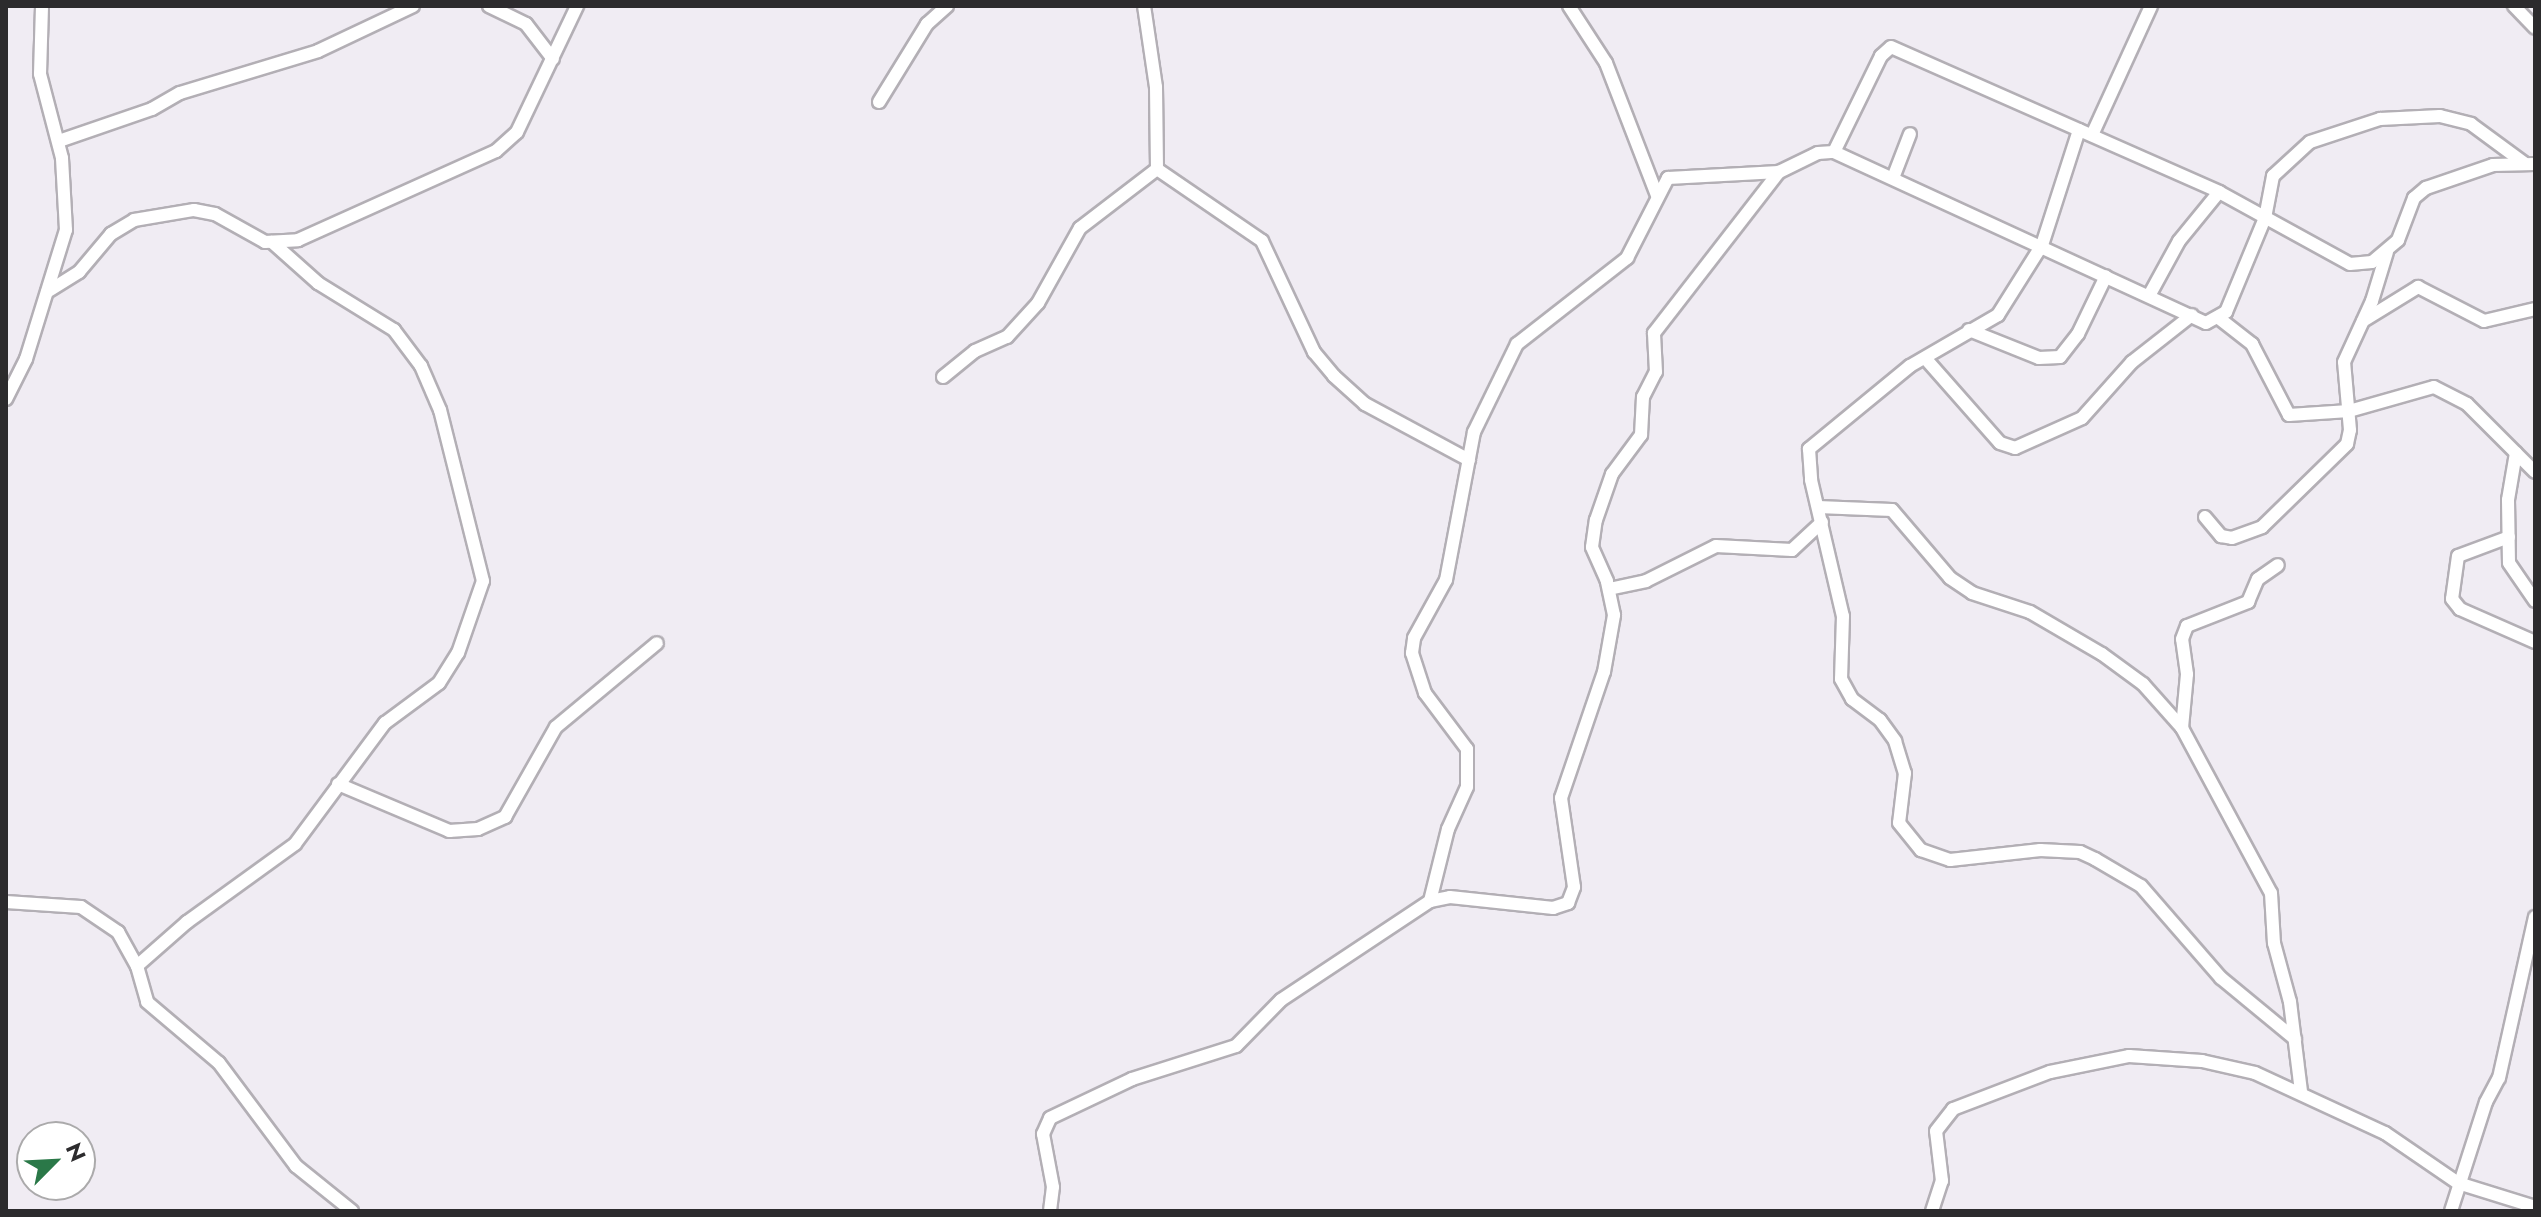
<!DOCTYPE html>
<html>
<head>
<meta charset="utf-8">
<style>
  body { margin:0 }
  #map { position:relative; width:2541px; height:1217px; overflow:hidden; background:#f0ecf3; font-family:Jost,sans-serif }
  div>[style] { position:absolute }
  .roads { filter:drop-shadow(2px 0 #b3afb5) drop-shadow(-2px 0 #b3afb5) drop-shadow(0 2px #b3afb5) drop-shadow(0 -2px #b3afb5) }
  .street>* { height:12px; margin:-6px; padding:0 6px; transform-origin:6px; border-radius:6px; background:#fff }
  span { translate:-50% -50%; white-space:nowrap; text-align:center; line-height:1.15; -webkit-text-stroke:6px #fff; paint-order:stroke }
  .frame { position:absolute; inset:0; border:8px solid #2c2b2d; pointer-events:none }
  .north { position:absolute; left:16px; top:1121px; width:80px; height:80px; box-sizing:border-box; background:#fff; border:2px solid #abaaab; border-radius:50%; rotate:66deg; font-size:22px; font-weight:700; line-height:32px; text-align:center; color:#2c2b2d }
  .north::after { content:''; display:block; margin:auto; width:28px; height:36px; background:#2a7848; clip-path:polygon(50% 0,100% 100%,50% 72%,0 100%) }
</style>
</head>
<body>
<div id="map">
  <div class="roads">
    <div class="street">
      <i style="left:489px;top:6px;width:41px;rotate:25.9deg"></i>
      <i style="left:526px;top:24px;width:44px;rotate:52.4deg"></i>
      <i style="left:1569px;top:6px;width:68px;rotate:57deg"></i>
      <i style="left:1606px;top:63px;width:142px;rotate:68.9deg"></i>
      <i style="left:2514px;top:6px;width:30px;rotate:46deg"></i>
      <i style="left:879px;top:102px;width:92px;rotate:-58.4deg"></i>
      <i style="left:927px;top:24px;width:27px;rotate:-42deg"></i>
      <i style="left:2079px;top:130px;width:121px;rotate:107.8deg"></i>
      <i style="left:2042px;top:245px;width:83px;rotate:122.2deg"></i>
      <i style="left:1998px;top:315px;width:102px;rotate:149.9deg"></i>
      <i style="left:1910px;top:366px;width:131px;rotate:140.6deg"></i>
      <i style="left:1809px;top:449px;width:31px;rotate:86deg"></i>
      <i style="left:1811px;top:480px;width:140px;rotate:76.8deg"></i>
      <i style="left:1843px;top:616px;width:63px;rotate:91.8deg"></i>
      <i style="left:1841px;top:679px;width:23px;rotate:61deg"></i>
      <i style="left:1852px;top:699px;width:35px;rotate:37deg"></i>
      <i style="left:1880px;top:720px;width:26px;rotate:54deg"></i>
      <i style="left:1895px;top:741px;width:34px;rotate:73deg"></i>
      <i style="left:1905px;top:773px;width:50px;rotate:96.8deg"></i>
      <i style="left:1899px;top:823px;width:35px;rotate:51deg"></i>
      <i style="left:1921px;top:850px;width:31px;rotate:19deg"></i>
      <i style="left:1950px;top:860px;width:91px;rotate:-6.3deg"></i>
      <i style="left:2040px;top:850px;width:40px;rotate:2.9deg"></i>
      <i style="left:2080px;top:852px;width:17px;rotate:25deg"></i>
      <i style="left:2095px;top:859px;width:53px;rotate:30.4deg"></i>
      <i style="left:2141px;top:886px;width:122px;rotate:49deg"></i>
      <i style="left:2221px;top:978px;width:96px;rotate:39.5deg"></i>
      <i style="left:2092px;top:135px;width:142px;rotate:-65.4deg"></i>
      <i style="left:59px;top:141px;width:98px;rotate:-19deg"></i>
      <i style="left:152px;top:109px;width:32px;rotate:-30deg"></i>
      <i style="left:180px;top:93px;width:144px;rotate:-16.9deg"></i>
      <i style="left:318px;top:51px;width:105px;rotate:-25.3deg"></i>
      <i style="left:1834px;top:152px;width:409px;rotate:24.7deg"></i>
      <i style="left:2206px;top:323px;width:23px;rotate:-29deg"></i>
      <i style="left:2226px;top:312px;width:102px;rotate:-67.5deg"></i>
      <i style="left:2265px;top:218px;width:43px;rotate:-79.2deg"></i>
      <i style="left:2273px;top:176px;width:50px;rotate:-42.6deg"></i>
      <i style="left:2310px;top:142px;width:74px;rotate:-18.2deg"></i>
      <i style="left:2380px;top:119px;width:60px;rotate:-2.9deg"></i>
      <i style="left:2440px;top:116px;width:32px;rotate:14deg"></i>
      <i style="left:2471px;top:124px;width:66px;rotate:36.3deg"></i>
      <i style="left:1157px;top:169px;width:127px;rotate:34.4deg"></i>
      <i style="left:1262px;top:241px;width:123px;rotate:64.9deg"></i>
      <i style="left:1314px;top:352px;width:31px;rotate:50deg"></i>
      <i style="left:1334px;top:376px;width:42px;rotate:42.1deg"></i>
      <i style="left:1365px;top:404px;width:118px;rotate:28.3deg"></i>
      <i style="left:1893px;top:178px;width:47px;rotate:-68.9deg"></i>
      <i style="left:47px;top:292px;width:38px;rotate:-32deg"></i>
      <i style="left:79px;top:272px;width:50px;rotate:-49.9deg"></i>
      <i style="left:111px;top:234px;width:27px;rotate:-31deg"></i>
      <i style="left:134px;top:220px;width:61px;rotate:-9.5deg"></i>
      <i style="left:194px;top:210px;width:21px;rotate:11deg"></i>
      <i style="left:215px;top:214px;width:57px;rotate:29.2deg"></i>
      <i style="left:265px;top:242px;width:33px;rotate:-3deg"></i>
      <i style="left:298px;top:240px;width:217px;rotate:-24.2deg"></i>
      <i style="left:496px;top:151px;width:28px;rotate:-42deg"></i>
      <i style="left:517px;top:132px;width:140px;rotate:-64.5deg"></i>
      <i style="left:2150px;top:294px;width:60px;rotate:-61.3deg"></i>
      <i style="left:2179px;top:241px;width:63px;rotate:-50.8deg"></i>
      <i style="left:2220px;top:319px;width:41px;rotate:38deg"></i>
      <i style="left:2252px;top:344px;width:80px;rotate:62.5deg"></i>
      <i style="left:2289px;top:415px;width:60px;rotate:-3.8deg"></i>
      <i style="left:2349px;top:411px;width:88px;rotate:-15.8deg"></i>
      <i style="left:2434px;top:387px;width:37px;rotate:27deg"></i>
      <i style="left:2467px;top:404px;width:96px;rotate:45deg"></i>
      <i style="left:2363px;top:321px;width:65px;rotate:-31.7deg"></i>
      <i style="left:2418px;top:287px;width:74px;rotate:27.3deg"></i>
      <i style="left:2484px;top:321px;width:52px;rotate:-13.2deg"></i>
      <i style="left:1969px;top:330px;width:75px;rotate:21.8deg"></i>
      <i style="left:2039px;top:358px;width:21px;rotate:-3deg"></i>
      <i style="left:2060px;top:357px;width:29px;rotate:-52deg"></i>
      <i style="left:2078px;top:334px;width:64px;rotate:-64.2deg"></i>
      <i style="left:1925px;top:358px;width:113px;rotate:48.6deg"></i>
      <i style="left:2000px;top:443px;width:16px;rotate:18deg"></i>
      <i style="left:2015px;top:448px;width:73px;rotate:-24.1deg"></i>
      <i style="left:2082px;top:418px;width:75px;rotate:-48.2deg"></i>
      <i style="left:2132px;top:362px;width:76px;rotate:-38.1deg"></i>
      <i style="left:943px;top:377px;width:41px;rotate:-39.1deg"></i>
      <i style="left:975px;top:351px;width:35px;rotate:-24deg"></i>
      <i style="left:1007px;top:337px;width:46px;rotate:-47.6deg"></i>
      <i style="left:1038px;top:303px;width:86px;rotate:-60.8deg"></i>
      <i style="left:1080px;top:228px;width:97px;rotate:-37.5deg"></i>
      <i style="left:1157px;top:169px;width:82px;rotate:-90.7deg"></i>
      <i style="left:1156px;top:87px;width:82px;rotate:-98.4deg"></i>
      <i style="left:6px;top:399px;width:45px;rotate:-63.4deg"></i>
      <i style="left:26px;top:359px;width:135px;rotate:-72.8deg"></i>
      <i style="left:66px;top:230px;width:72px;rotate:-93.2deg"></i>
      <i style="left:62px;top:158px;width:87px;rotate:-104.7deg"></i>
      <i style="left:40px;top:74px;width:68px;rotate:-88.3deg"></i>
      <i style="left:2516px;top:453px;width:48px;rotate:99.7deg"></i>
      <i style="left:2508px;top:500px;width:63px;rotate:89.1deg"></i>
      <i style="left:2509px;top:563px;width:46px;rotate:55.6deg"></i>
      <i style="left:1818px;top:507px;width:74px;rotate:2.3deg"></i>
      <i style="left:1892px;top:510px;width:89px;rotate:49.5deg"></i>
      <i style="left:1950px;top:578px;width:27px;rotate:34deg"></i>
      <i style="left:1972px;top:593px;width:61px;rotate:18.1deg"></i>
      <i style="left:2030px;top:612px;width:83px;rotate:30.3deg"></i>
      <i style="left:2102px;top:654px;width:51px;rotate:36.2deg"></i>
      <i style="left:2143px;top:684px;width:59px;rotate:48.4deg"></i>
      <i style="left:2182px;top:728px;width:187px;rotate:61.7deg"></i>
      <i style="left:2271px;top:893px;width:50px;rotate:86.6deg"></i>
      <i style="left:2274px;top:943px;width:61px;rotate:74.8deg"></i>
      <i style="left:2290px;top:1002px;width:90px;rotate:83deg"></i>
      <i style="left:2205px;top:517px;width:25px;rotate:50deg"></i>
      <i style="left:2221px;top:536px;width:11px;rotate:10deg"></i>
      <i style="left:2232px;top:538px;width:32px;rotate:-20deg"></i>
      <i style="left:2262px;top:527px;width:119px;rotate:-44.3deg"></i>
      <i style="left:2347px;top:444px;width:14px;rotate:-78deg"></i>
      <i style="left:2350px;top:430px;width:68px;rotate:-95deg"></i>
      <i style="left:2344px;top:362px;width:67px;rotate:-65.3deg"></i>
      <i style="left:2372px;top:301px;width:51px;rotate:-73deg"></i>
      <i style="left:2509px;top:537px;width:54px;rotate:159.6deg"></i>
      <i style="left:2458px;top:556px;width:43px;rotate:97.9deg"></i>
      <i style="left:2452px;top:599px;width:13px;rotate:51deg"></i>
      <i style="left:2460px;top:609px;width:82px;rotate:23.7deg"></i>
      <i style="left:1609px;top:589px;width:38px;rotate:-12deg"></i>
      <i style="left:1646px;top:581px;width:78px;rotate:-26.6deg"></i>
      <i style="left:1716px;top:546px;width:76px;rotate:3deg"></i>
      <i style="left:1792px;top:550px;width:41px;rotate:-43deg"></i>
      <i style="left:2182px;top:728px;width:54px;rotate:-84.7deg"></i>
      <i style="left:2187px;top:674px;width:35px;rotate:-98deg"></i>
      <i style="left:2182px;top:639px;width:14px;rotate:-69deg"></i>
      <i style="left:2187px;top:626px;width:66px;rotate:-21.5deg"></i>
      <i style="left:2248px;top:602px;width:25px;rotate:-67deg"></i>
      <i style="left:2258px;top:579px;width:24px;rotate:-35deg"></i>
      <i style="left:338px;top:784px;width:121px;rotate:22.9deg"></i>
      <i style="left:449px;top:831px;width:29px;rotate:-4deg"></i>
      <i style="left:478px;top:829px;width:30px;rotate:-24deg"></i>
      <i style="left:505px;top:817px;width:103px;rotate:-60.5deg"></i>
      <i style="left:556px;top:727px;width:131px;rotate:-39.7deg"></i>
      <i style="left:1430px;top:901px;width:74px;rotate:-76deg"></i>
      <i style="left:1448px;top:829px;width:46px;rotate:-65.7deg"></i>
      <i style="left:1467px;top:787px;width:38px;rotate:-90deg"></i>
      <i style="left:1467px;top:749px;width:70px;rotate:-126.9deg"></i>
      <i style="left:1425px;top:693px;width:42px;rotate:-108deg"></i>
      <i style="left:1412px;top:653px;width:15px;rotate:-82deg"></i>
      <i style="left:1414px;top:638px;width:66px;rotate:-61.1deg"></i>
      <i style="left:1446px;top:580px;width:151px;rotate:-79.3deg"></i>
      <i style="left:1474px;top:432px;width:98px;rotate:-64deg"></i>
      <i style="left:1517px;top:344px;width:140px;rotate:-38deg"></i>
      <i style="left:1627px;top:258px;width:90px;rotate:-62.9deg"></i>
      <i style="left:1668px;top:178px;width:111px;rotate:-3.1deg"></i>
      <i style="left:1779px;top:172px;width:43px;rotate:-26deg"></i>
      <i style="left:1818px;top:153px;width:16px;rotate:-4deg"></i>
      <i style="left:1834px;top:152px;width:107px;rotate:-63.9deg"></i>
      <i style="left:1881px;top:56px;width:13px;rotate:-42deg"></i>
      <i style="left:1891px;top:47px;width:359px;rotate:23.8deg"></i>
      <i style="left:2219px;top:192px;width:149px;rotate:28.8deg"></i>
      <i style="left:2350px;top:264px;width:22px;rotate:-5deg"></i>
      <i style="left:2372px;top:262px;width:34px;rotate:-40deg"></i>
      <i style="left:2398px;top:240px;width:45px;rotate:-69.1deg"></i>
      <i style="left:2414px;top:198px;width:16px;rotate:-40deg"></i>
      <i style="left:2426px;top:188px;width:71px;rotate:-18.9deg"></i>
      <i style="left:2493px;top:165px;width:42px;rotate:-1.4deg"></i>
      <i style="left:6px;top:902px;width:75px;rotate:3.8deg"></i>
      <i style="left:81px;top:907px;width:45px;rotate:34deg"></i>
      <i style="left:118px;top:932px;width:39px;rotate:61deg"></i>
      <i style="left:137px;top:966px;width:37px;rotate:74deg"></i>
      <i style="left:147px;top:1002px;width:94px;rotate:40.3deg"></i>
      <i style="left:219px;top:1063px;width:129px;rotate:53.2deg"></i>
      <i style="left:296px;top:1166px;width:72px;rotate:38.8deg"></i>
      <i style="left:137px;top:966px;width:67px;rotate:-41.3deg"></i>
      <i style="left:187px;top:922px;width:133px;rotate:-35.8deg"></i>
      <i style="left:295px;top:844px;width:151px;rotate:-53.4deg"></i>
      <i style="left:385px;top:723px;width:67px;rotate:-36.5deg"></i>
      <i style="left:439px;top:683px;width:36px;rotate:-58deg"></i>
      <i style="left:458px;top:653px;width:76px;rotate:-70.9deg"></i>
      <i style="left:483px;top:581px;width:176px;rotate:-104.1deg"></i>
      <i style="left:440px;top:410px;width:48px;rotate:-113.4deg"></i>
      <i style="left:421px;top:366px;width:45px;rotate:-126.9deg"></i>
      <i style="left:394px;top:330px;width:89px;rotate:-148.3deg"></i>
      <i style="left:318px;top:283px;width:62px;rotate:-138.3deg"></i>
      <i style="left:1050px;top:1211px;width:24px;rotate:-83deg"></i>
      <i style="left:1053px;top:1187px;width:54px;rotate:-100.7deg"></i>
      <i style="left:1043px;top:1134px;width:17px;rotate:-66deg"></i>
      <i style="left:1050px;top:1118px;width:91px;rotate:-25.4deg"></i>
      <i style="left:1132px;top:1079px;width:109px;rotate:-17.6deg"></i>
      <i style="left:1236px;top:1046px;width:64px;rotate:-45.6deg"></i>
      <i style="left:1281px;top:1000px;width:179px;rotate:-33.6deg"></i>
      <i style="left:1430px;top:901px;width:20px;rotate:-11deg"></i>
      <i style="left:1450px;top:897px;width:104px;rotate:6.1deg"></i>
      <i style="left:1553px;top:908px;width:16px;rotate:-18deg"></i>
      <i style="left:1568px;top:903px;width:17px;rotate:-69deg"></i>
      <i style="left:1574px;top:887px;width:90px;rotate:-98.3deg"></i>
      <i style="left:1561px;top:798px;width:133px;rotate:-71.2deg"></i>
      <i style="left:1604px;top:672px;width:58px;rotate:-80deg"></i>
      <i style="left:1614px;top:615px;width:35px;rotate:-102deg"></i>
      <i style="left:1607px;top:581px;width:37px;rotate:-114deg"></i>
      <i style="left:1592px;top:547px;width:27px;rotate:-82deg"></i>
      <i style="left:1596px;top:520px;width:49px;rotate:-70.8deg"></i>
      <i style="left:1612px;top:474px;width:49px;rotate:-53.4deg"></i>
      <i style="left:1641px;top:435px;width:38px;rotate:-87deg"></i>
      <i style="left:1643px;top:397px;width:28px;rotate:-63deg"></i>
      <i style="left:1656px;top:372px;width:39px;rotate:-93deg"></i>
      <i style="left:1654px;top:333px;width:204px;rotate:-52.2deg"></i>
      <i style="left:1932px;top:1211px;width:32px;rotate:-72deg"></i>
      <i style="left:1942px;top:1181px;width:50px;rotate:-96.8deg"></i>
      <i style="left:1936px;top:1131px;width:28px;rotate:-52deg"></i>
      <i style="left:1953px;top:1109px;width:104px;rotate:-20.9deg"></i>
      <i style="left:2050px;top:1072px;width:81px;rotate:-11.4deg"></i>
      <i style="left:2129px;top:1056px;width:73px;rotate:3.9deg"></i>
      <i style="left:2202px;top:1061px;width:54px;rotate:12.8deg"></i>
      <i style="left:2255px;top:1073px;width:143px;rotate:24.8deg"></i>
      <i style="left:2385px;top:1133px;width:88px;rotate:34.4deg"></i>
      <i style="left:2458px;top:1183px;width:81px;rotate:17.3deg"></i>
      <i style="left:2451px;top:1211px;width:114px;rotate:-72.2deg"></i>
      <i style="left:2486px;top:1102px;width:27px;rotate:-62deg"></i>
      <i style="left:2499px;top:1078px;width:165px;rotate:-77.4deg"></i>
    </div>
  </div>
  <div class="frame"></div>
  <div class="north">N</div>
</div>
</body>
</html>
